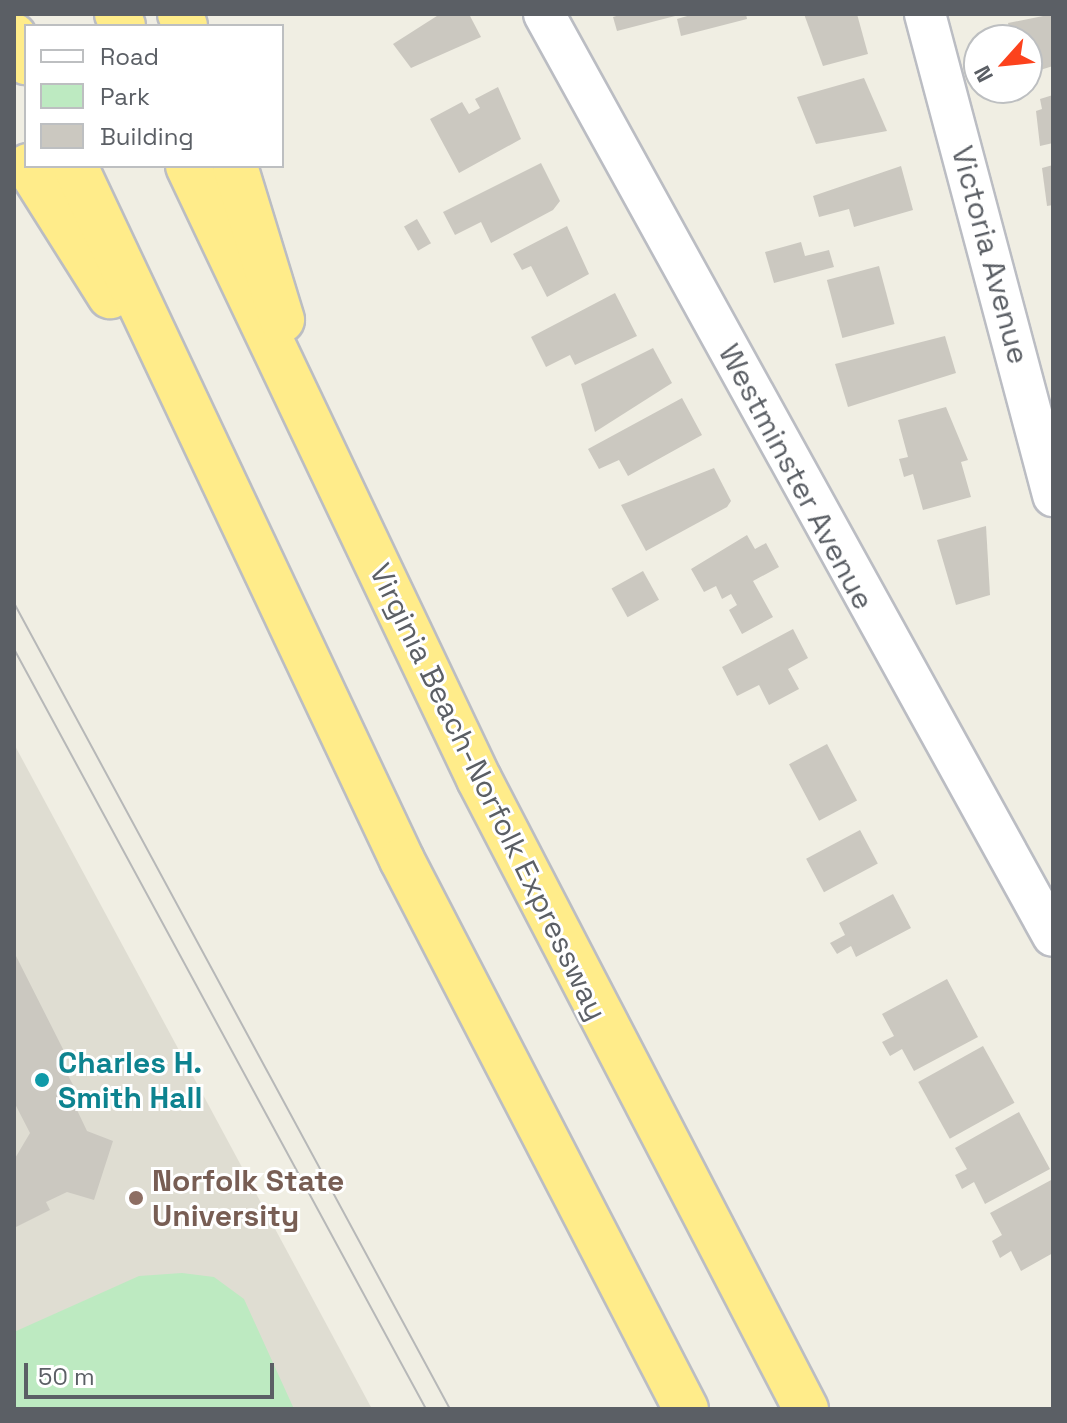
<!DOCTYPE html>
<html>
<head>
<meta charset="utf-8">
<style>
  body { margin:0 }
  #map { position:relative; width:1067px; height:1423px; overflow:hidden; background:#f0eee3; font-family:"Space Grotesk",sans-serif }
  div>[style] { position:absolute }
  .education>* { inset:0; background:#dfddd2 }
  .green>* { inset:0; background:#bdeac1 }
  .building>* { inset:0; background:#cbc8c0; transform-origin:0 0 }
  .roads { filter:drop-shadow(2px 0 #bbbdc3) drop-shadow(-2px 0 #bbbdc3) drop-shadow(0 2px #bbbdc3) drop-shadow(0 -2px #bbbdc3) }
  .minor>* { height:40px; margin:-20px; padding:0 20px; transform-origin:20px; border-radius:20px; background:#fff }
  .highway>* { height:44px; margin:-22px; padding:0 22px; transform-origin:22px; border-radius:22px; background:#ffec8a }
  .tram>* { height:2px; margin:-1px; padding:0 1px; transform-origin:1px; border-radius:1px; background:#b7b8b8 }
  .dots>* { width:22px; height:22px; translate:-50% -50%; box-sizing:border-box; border:4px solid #fff; border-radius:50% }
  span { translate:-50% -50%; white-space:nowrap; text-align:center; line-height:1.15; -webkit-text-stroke:6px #fff; paint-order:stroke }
  .street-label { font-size:30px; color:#5b5f65 }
  .culture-label { font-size:30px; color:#0d838f; font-weight:700 }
  .left { translate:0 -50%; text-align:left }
  .education-label { font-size:30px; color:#785e54; font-weight:700 }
  .frame { position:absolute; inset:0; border:16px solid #5b5f65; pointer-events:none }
  .legend { position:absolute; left:24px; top:24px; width:260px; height:144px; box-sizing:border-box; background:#fff; border:2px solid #bdbfc1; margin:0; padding:10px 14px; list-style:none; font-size:24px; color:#5b5f65 }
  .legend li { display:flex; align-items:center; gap:16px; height:40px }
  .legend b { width:40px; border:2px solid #bdbfc1 }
  .north { position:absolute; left:963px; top:24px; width:80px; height:80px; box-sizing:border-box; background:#fff; border:2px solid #bdbfc1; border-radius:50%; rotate:243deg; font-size:22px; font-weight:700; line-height:32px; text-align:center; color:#5b5f65 }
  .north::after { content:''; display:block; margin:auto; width:28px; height:36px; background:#fc421d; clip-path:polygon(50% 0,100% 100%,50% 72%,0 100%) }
  .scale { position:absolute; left:24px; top:1363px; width:250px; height:36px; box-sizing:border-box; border:4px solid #5b5f65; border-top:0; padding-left:10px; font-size:24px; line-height:28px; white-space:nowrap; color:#5b5f65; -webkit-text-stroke:6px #fff; paint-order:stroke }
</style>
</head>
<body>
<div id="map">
  <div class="education">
    <i style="clip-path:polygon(14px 744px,145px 987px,372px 1409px,14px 1409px)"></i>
  </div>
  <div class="green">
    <i style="clip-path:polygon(182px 1273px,214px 1277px,244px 1299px,294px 1409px,14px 1409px,14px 1332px,139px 1276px)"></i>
  </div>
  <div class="building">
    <i style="clip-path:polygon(440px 14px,469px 14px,481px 37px,411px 68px,393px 44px)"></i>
    <i style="clip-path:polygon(623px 14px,678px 14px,679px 15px,617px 31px,613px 17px)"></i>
    <i style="clip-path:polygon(694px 14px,746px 14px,747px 19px,681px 36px,677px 19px)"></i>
    <i style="clip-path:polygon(804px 14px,857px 14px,868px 54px,823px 66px)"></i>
    <i style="clip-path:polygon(1053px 14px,1053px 66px,1037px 71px,1027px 40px,1012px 40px,1008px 23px)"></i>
    <i style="clip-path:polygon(864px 78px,887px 131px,816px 144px,797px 97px)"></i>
    <i style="clip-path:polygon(498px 87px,521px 139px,459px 173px,430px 119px,462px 102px,469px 114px,480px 108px,475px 99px)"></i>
    <i style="clip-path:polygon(1053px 95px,1053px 143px,1040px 146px,1036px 111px,1042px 109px,1040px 99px)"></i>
    <i style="clip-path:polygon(541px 163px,560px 201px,553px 210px,491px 243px,481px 222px,455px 235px,443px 212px)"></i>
    <i style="clip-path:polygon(1053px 165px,1053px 205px,1047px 206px,1042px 168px)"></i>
    <i style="clip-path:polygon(901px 166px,913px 210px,854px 227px,849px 209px,819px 217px,813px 196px)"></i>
    <i style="left:417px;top:219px;width:28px;height:15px;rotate:60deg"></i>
    <i style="clip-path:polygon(567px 226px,589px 274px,547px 297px,531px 266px,522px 270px,513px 254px)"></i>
    <i style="clip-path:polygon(801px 242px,805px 256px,829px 250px,834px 267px,774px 283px,765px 252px)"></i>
    <i style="left:879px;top:266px;width:60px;height:54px;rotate:75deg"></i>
    <i style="clip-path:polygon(615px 293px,637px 336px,575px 365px,570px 355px,546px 367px,531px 337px)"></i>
    <i style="clip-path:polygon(945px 336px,956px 373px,848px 407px,835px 364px)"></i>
    <i style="clip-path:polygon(653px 348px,672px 383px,595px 432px,581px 384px)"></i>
    <i style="clip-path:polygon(682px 398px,702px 435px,628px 476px,619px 460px,599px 469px,588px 449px)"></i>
    <i style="clip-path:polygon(946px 407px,968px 460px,961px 462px,971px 497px,923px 510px,913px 474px,904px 477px,899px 459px,908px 457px,898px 420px)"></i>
    <i style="clip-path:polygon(714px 468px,731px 501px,727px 507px,646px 551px,621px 505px)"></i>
    <i style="clip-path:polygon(986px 526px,990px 595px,956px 605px,937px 540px)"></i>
    <i style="clip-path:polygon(747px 535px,755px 549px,766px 543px,779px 567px,753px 581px,773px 617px,742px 634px,729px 610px,737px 605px,731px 594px,722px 599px,716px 586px,704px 592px,691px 569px)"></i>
    <i style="left:643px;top:571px;width:33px;height:36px;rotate:61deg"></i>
    <i style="clip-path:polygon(793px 629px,808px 658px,788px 669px,799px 689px,769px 705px,759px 685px,737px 696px,722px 667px)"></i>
    <i style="left:827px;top:744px;width:64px;height:43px;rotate:62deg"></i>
    <i style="left:860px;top:830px;width:38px;height:61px;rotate:62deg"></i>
    <i style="clip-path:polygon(893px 894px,911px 928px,856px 957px,851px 946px,837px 954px,830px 943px,845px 935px,839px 923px)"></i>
    <i style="clip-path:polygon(16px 956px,66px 1055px,59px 1058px,84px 1106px,77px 1110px,87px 1131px,113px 1141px,94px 1200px,67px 1192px,46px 1202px,50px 1210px,14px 1228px,14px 1160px,30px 1133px,14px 1102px)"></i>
    <i style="clip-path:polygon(947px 979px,978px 1037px,914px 1071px,902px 1049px,890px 1056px,882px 1042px,894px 1036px,882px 1014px)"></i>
    <i style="left:983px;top:1046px;width:65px;height:74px;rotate:61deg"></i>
    <i style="clip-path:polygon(1019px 1112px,1050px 1169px,985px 1204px,974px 1182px,962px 1189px,955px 1175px,967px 1169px,955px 1148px)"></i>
    <i style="clip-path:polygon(1053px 1179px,1053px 1253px,1021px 1271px,1011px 1251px,1000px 1258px,992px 1241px,1002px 1235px,990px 1213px)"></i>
  </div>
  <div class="roads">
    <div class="minor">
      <i style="left:544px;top:14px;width:1053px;rotate:61.1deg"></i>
      <i style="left:925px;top:14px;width:499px;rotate:75.1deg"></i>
    </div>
    <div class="highway">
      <i style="left:117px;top:14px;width:13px;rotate:63deg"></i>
      <i style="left:180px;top:14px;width:13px;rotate:67deg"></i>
      <i style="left:14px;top:36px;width:29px;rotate:65deg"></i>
      <i style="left:28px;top:166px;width:154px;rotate:57.8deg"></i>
      <i style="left:75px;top:166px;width:767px;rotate:64.77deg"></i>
      <i style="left:402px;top:860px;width:618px;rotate:62.65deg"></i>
      <i style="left:188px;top:166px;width:679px;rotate:64.61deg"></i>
      <i style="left:479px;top:779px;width:710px;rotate:62.57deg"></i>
      <i style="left:235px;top:166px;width:161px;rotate:73deg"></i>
    </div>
  </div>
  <div class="tram">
    <i style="left:14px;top:603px;width:916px;rotate:61.59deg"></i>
    <i style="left:14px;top:649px;width:864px;rotate:61.54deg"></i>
  </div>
  <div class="dots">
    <i style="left:42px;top:1080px;background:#0f9aa8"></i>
    <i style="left:136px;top:1198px;background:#8d6e63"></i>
  </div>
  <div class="street-label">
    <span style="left:990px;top:255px;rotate:75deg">Victoria Avenue</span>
    <span style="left:796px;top:477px;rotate:62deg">Westminster Avenue</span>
    <span style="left:488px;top:792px;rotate:64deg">Virginia Beach-Norfolk Expressway</span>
  </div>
  <div class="culture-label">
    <span class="left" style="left:58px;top:1080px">Charles H.<br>Smith Hall</span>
  </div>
  <div class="education-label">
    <span class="left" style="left:152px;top:1198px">Norfolk State<br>University</span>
  </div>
  <div class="frame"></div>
  <ul class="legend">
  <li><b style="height:10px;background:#fff"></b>Road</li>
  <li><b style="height:22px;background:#bdeac1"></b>Park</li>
  <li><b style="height:22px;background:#cbc8c0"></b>Building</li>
  </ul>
  <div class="north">N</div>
  <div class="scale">50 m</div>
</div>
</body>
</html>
